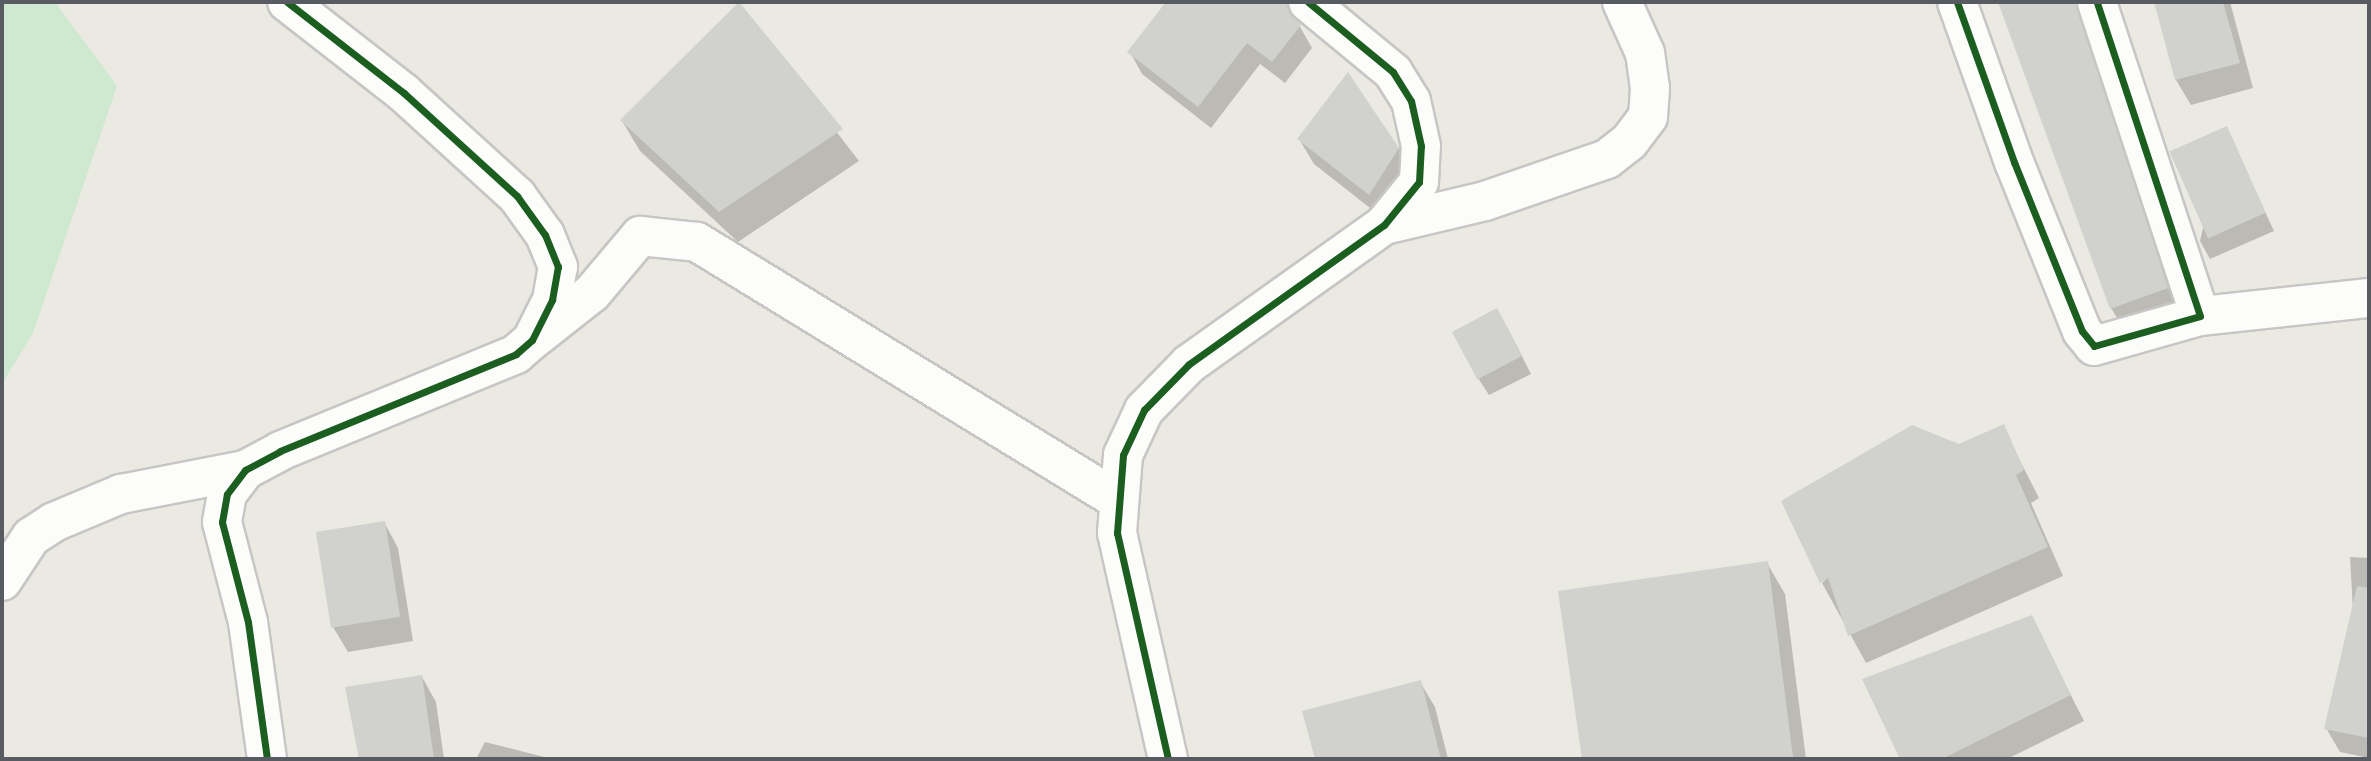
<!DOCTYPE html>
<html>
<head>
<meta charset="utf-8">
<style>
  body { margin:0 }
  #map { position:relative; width:2371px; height:761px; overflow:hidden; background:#eae9e2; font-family:"Golos Text",sans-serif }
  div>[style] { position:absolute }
  .green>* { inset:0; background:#cfe8d0 }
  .shadow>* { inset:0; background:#0003 }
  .building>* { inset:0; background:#d1d1cd; transform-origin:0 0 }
  .roads { filter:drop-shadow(2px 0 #c7c6c5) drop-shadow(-2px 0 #c7c6c5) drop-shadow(0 2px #c7c6c5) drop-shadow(0 -2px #c7c6c5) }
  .street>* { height:38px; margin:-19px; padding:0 19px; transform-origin:19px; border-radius:19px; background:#fcfcfb }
  .secondary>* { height:38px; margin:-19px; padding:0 19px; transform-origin:19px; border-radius:19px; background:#fcfcfb }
  .cycleway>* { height:7px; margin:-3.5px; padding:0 3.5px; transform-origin:3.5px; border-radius:3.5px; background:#1b5e20 }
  span { translate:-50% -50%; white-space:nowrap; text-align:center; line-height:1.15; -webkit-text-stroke:7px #fff; paint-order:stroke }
  .frame { position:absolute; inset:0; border:4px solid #585b62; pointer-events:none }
</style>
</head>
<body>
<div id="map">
  <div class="green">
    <i style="clip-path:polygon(2px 2px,55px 2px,117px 86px,33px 333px,2px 384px)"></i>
  </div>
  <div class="shadow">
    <i style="clip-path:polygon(1166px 2px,1286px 2px,1312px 48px,1285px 83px,1260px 64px,1211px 128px,1142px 74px,1130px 52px)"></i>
    <i style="clip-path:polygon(2015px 2px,2080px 2px,2181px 313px,2126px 333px,2111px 308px,2002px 6px)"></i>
    <i style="clip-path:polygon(2156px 2px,2230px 2px,2253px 88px,2191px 105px,2176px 80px)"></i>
    <i style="clip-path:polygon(738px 4px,859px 161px,738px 242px,640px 151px,622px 121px)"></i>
    <i style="clip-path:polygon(1348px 75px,1410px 165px,1384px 219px,1314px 164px,1299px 139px)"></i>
    <i style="clip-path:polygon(2226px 128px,2274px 231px,2210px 259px,2200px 241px)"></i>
    <i style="clip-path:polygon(1507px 327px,1531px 374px,1489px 395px,1478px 378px)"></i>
    <i style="clip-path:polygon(2003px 427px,2039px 498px,2031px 503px,2063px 576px,1866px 663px,1822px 583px,1959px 446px)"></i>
    <i style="clip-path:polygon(384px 522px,398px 548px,413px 641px,348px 652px,333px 627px)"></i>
    <i style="clip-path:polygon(2350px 557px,2369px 558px,2369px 758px,2340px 752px,2326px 728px,2353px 610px)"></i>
    <i style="clip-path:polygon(1767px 563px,1785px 594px,1806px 759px,1584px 759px,1560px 592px)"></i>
    <i style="clip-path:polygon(2031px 617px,2084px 721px,2007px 759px,1902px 759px,1864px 680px)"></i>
    <i style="clip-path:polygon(422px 677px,436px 702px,444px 759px,361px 759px,347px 688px)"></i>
    <i style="clip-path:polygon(1420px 682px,1435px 707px,1448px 759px,1317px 759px,1305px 712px)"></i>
    <i style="clip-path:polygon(485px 742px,552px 759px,476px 759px)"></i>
  </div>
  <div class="building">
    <i style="clip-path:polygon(739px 2px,843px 129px,719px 212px,620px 120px)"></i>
    <i style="clip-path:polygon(1166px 2px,1287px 2px,1301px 25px,1272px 62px,1247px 43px,1198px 107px,1127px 52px)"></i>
    <i style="clip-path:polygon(1998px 2px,2076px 2px,2168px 288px,2110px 309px)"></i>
    <i style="clip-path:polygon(2154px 2px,2223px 2px,2240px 63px,2175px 80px)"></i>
    <i style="clip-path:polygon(1348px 72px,1399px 148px,1369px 195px,1297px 139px)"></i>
    <i style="left:2227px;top:126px;width:95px;height:63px;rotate:66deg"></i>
    <i style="left:1497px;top:308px;width:54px;height:51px;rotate:62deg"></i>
    <i style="clip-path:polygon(2004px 424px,2024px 470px,2016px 475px,2048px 547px,1848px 636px,1828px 578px,1820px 583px,1781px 501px,1912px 425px,1959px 444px)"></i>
    <i style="left:385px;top:521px;width:97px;height:70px;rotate:81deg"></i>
    <i style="clip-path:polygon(1768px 561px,1793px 757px,1582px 759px,1558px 591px)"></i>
    <i style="clip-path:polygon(2357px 586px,2369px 588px,2369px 738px,2324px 729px)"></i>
    <i style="clip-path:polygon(2032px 615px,2071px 695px,1942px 759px,1900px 759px,1862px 679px)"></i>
    <i style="clip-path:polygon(422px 675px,434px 759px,359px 759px,345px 687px)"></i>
    <i style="clip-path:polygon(1421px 680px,1441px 759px,1315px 759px,1302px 711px)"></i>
  </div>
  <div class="roads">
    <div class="street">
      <i style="left:1957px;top:2px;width:170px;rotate:70.4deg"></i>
      <i style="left:2014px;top:162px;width:182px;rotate:68.1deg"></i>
      <i style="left:2082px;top:331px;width:19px;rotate:51deg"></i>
      <i style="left:2094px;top:346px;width:110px;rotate:-15.8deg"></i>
      <i style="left:2200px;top:316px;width:330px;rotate:-108.2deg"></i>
      <i style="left:1384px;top:225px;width:104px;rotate:-13.4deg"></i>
      <i style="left:1485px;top:201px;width:129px;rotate:-19deg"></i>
      <i style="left:1607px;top:159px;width:28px;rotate:-38deg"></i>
      <i style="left:1629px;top:142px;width:31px;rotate:-53deg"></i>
      <i style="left:1648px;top:117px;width:29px;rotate:-86deg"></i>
      <i style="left:1650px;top:88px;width:35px;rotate:-98deg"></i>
      <i style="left:1645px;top:53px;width:56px;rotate:-114.3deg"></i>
      <i style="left:2200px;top:316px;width:170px;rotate:-6.1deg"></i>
      <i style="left:536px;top:337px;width:71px;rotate:-38.2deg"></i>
      <i style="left:592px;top:293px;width:75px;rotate:-49.9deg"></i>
      <i style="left:640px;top:236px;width:57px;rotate:6deg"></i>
      <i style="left:697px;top:242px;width:492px;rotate:31.5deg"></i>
      <i style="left:2px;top:581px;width:53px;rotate:-56.6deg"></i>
      <i style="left:31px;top:537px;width:27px;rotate:-33deg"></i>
      <i style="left:54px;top:522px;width:73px;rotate:-22.7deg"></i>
      <i style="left:121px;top:494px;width:126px;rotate:-11deg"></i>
      <i style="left:267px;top:759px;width:138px;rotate:-97.9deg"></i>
      <i style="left:248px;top:622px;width:103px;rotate:-104.6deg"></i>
      <i style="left:222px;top:522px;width:28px;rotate:-80deg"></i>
      <i style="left:227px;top:494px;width:30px;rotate:-53deg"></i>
      <i style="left:245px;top:470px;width:40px;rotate:-28deg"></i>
      <i style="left:280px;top:451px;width:255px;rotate:-22.3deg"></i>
      <i style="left:516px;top:354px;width:21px;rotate:-41deg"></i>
      <i style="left:532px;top:340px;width:45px;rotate:-63.4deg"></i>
      <i style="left:552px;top:300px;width:34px;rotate:-80deg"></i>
      <i style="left:558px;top:267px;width:35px;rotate:-112deg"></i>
      <i style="left:545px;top:235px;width:48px;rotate:-125.7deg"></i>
      <i style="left:517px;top:196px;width:153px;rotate:-137.7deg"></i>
      <i style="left:404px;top:93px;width:148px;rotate:-142.1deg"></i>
    </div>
    <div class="secondary">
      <i style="left:1168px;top:759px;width:232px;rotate:-102.7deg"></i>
      <i style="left:1117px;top:533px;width:78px;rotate:-85.6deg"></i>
      <i style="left:1123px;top:455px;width:50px;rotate:-65deg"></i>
      <i style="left:1144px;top:410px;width:64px;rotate:-45.6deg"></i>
      <i style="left:1189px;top:364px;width:239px;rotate:-35.5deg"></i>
      <i style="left:1384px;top:225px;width:55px;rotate:-50.9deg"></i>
      <i style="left:1419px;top:182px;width:36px;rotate:-87deg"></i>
      <i style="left:1421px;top:146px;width:46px;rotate:-102.5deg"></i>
      <i style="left:1411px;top:101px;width:34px;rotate:-122deg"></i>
      <i style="left:1393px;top:72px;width:110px;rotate:-140.5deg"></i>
    </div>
  </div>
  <div class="cycleway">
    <i style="left:1957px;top:2px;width:170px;rotate:70.4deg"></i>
    <i style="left:2014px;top:162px;width:182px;rotate:68.1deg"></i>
    <i style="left:2082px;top:331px;width:19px;rotate:51deg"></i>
    <i style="left:2094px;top:346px;width:110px;rotate:-15.8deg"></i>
    <i style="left:2200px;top:316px;width:330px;rotate:-108.2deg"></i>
    <i style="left:267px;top:759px;width:138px;rotate:-97.9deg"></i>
    <i style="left:248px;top:622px;width:103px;rotate:-104.6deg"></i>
    <i style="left:222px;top:522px;width:28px;rotate:-80deg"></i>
    <i style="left:227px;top:494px;width:30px;rotate:-53deg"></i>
    <i style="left:245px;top:470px;width:40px;rotate:-28deg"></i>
    <i style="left:280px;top:451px;width:255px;rotate:-22.3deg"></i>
    <i style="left:516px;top:354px;width:21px;rotate:-41deg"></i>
    <i style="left:532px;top:340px;width:45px;rotate:-63.4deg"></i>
    <i style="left:552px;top:300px;width:34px;rotate:-80deg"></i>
    <i style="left:558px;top:267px;width:35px;rotate:-112deg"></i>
    <i style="left:545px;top:235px;width:48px;rotate:-125.7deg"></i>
    <i style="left:517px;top:196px;width:153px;rotate:-137.7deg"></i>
    <i style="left:404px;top:93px;width:148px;rotate:-142.1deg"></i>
    <i style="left:1168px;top:759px;width:232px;rotate:-102.7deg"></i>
    <i style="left:1117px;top:533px;width:78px;rotate:-85.6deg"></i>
    <i style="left:1123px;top:455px;width:50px;rotate:-65deg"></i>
    <i style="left:1144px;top:410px;width:64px;rotate:-45.6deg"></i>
    <i style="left:1189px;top:364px;width:239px;rotate:-35.5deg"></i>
    <i style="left:1384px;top:225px;width:55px;rotate:-50.9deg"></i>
    <i style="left:1419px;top:182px;width:36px;rotate:-87deg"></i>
    <i style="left:1421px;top:146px;width:46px;rotate:-102.5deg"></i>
    <i style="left:1411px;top:101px;width:34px;rotate:-122deg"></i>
    <i style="left:1393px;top:72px;width:110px;rotate:-140.5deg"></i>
  </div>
  <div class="frame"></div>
</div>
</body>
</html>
